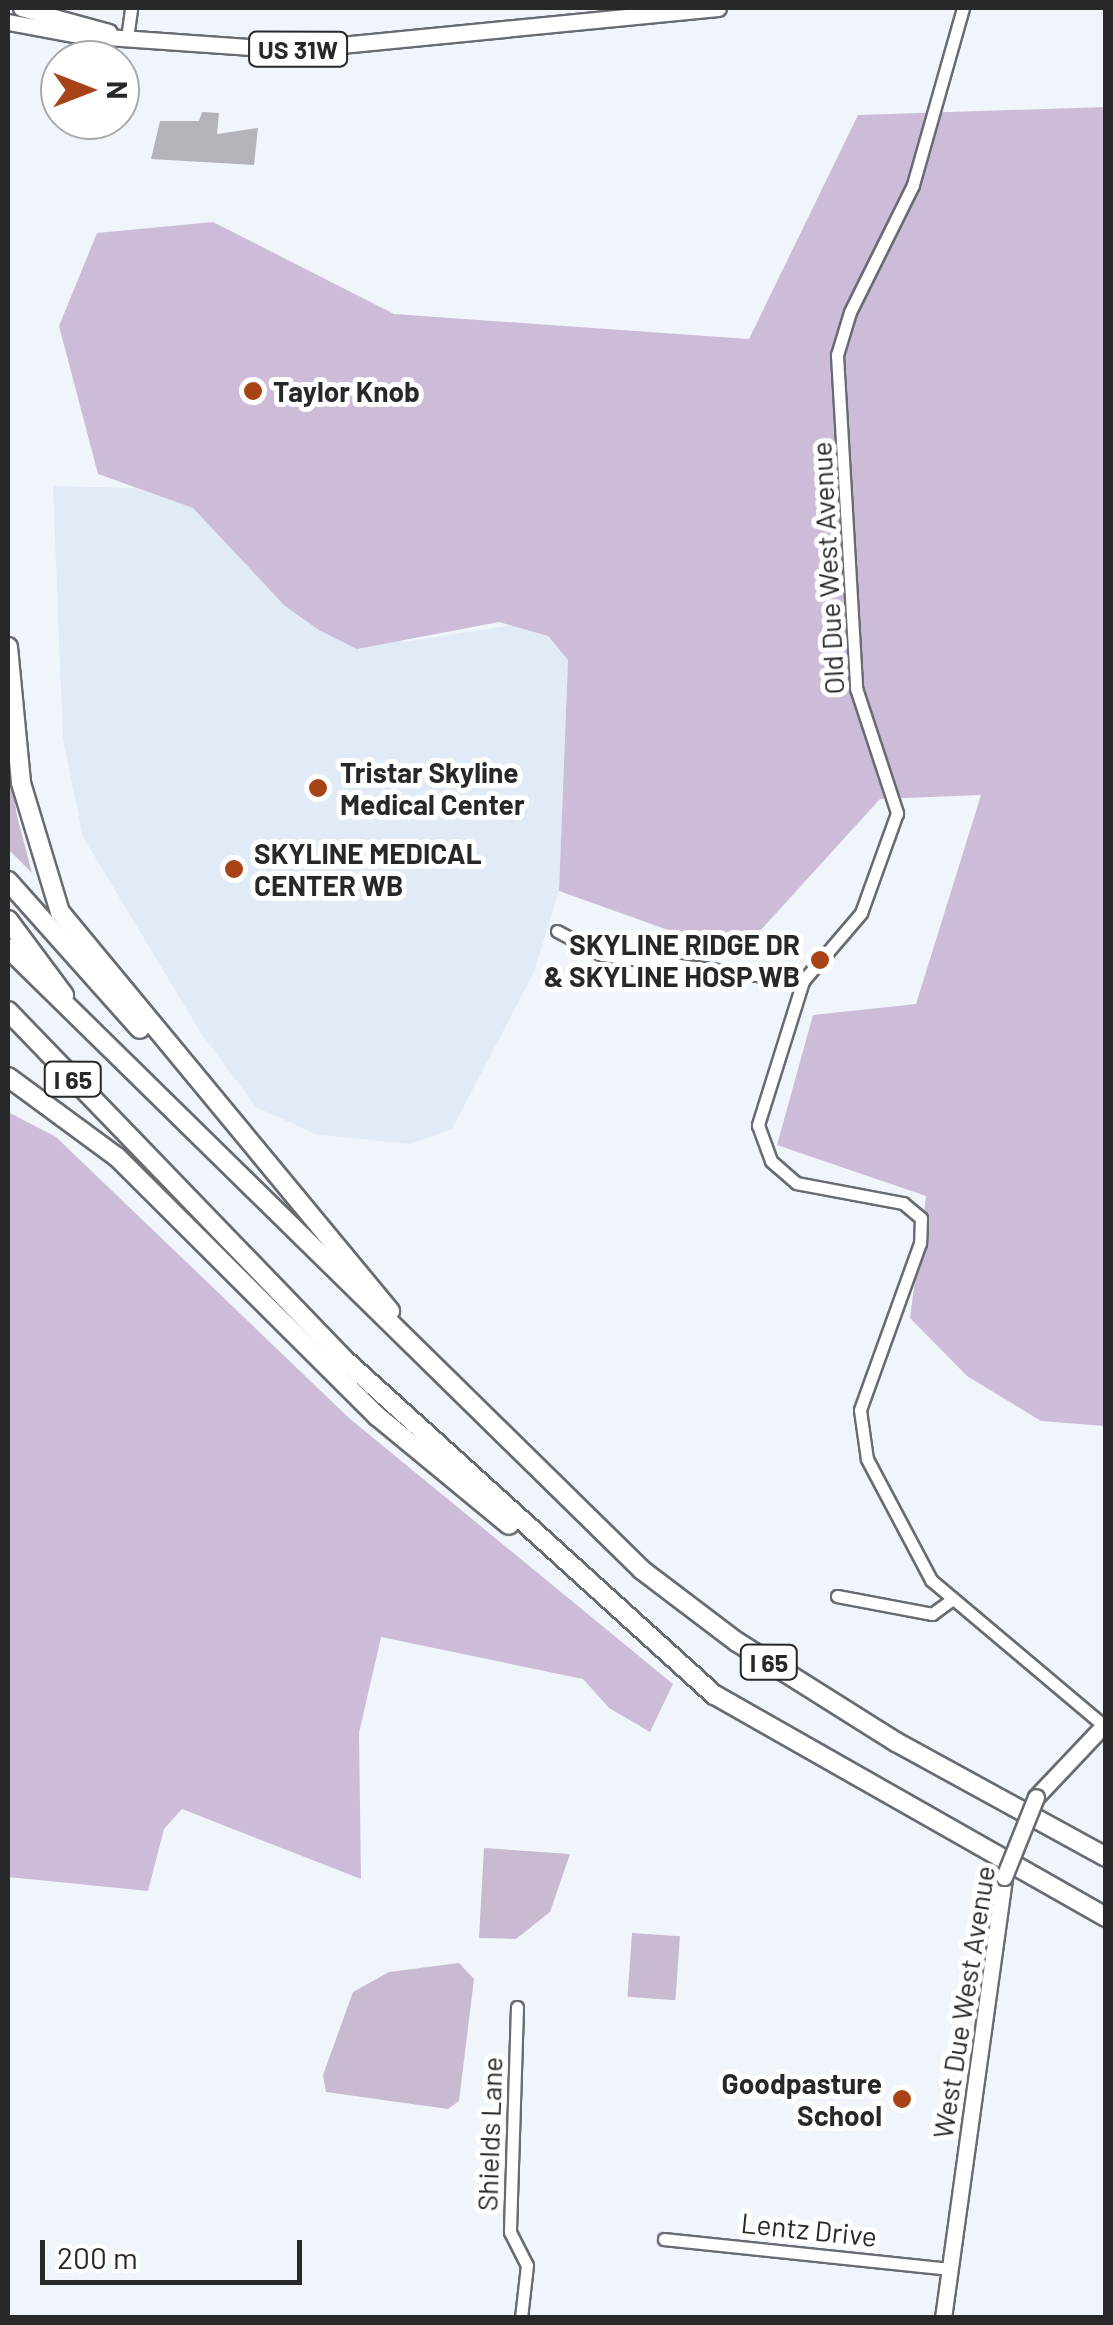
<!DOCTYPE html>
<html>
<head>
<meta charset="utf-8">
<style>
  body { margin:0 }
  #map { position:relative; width:1113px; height:2325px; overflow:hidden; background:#f0f5fb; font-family:Barlow,sans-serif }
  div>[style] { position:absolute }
  .built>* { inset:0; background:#e1eaf7 }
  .green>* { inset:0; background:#c8bad1; transform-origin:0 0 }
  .forest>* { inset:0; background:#cdbcd7 }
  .building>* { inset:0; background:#b3b3ba }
  .roads { filter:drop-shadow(2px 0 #686c72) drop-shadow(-2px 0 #686c72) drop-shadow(0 2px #686c72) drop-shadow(0 -2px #686c72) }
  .minor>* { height:11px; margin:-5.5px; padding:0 5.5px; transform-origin:5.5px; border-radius:5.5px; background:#fff }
  .major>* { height:15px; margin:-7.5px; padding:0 7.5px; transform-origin:7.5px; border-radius:7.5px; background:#fff }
  .highway>* { height:18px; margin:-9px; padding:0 9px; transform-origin:9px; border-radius:9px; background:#fff }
  .bridges { filter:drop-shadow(2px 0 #686c72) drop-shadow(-2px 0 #686c72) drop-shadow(0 2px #686c72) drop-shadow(0 -2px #686c72) }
  .major-bridge>* { height:15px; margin:-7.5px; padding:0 7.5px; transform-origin:7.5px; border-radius:7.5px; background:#fff }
  .dots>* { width:28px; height:28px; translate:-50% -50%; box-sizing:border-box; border:5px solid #fff; border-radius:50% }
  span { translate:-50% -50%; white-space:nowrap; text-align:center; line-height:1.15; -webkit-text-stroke:10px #fff; paint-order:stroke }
  .shield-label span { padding:2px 8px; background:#fff; border:2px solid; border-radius:8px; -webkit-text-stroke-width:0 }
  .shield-label { font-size:25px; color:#26282a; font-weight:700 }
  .poi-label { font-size:28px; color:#26282a; font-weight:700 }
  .left { translate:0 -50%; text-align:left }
  .right { translate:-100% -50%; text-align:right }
  .street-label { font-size:28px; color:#26282a }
  .frame { position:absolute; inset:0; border:10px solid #26282a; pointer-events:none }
  .north { position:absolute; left:40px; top:40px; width:100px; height:100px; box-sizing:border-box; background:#fff; border:2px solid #a8a9aa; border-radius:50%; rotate:90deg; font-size:28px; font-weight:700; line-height:40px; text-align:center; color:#26282a }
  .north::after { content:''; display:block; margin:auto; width:35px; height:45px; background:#a84317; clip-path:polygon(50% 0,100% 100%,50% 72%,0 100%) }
  .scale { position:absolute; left:40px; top:2240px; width:262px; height:45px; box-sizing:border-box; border:5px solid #26282a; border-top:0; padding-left:12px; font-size:30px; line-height:35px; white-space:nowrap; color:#26282a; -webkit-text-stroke:8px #fff; paint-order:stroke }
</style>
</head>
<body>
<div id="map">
  <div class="built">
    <i style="clip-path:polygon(53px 486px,135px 488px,193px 508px,236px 547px,404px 642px,519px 624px,547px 636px,568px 660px,559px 891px,534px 972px,452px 1129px,410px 1144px,315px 1134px,256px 1107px,201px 1033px,83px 837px,63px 739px)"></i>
  </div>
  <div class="green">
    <i style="clip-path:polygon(8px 755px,17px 816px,32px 873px,8px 849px)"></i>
    <i style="clip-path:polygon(484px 1848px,570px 1854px,550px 1912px,516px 1939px,479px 1938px)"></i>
    <i style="left:632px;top:1933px;width:48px;height:64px;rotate:4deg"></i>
    <i style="clip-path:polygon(459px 1963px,474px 1979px,459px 2101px,448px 2109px,326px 2092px,323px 2075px,353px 1992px,389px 1972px)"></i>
  </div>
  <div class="forest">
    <i style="clip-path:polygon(1105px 107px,1105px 1426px,1041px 1421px,967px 1376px,910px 1318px,926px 1196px,777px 1145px,813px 1015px,916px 1004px,981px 795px,880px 799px,738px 955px,559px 891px,568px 660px,548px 636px,499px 622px,357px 649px,319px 630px,285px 606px,193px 508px,98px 474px,59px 326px,97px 233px,213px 222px,394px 314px,749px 339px,858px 115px)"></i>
    <i style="clip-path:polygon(8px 1112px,56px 1137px,349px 1418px,673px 1684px,650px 1732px,609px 1708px,583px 1679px,381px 1637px,359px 1733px,361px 1879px,182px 1809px,164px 1829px,148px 1891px,8px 1877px)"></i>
  </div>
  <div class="building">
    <i style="clip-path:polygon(202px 112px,219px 113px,217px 134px,258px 128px,254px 165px,151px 159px,160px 121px,199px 121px)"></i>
  </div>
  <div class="roads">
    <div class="minor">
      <i style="left:963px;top:8px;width:184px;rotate:105.8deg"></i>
      <i style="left:913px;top:185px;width:142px;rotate:116.4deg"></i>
      <i style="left:850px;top:312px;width:45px;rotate:106.8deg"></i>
      <i style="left:837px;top:355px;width:334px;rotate:86.7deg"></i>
      <i style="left:856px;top:688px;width:132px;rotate:71.8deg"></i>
      <i style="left:897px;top:813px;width:106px;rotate:109.8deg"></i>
      <i style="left:861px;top:913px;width:89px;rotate:130.5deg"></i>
      <i style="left:803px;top:981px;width:151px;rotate:107.4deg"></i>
      <i style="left:758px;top:1125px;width:38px;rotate:70deg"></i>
      <i style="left:771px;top:1161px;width:33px;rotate:41deg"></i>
      <i style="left:796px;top:1183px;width:109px;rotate:10.6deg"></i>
      <i style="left:903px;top:1203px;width:23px;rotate:40deg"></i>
      <i style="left:921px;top:1218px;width:25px;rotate:92deg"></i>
      <i style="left:920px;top:1243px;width:177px;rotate:109.8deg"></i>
      <i style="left:860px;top:1410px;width:49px;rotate:81.9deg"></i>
      <i style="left:867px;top:1459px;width:137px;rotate:62.1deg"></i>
      <i style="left:931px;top:1580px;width:225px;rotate:40.1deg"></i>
      <i style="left:127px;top:38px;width:30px;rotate:-82deg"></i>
      <i style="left:557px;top:931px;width:51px;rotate:28.1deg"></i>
      <i style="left:602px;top:955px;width:203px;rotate:7.4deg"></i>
      <i style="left:837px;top:1596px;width:97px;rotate:10.7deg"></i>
      <i style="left:932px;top:1614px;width:24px;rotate:-36deg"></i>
      <i style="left:517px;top:2007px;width:225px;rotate:91.8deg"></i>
      <i style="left:510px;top:2232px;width:37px;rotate:63deg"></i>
      <i style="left:527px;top:2265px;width:53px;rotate:96.5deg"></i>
      <i style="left:664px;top:2239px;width:287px;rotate:6deg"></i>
    </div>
    <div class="major">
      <i style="left:21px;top:8px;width:91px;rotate:15.3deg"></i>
      <i style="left:8px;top:22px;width:71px;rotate:10.5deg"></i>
      <i style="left:78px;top:35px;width:213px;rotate:4deg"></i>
      <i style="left:290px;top:50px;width:430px;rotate:-5.6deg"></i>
      <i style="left:1036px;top:1797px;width:102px;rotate:-46.6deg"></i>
      <i style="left:943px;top:2318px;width:445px;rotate:-82.1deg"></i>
    </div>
    <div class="highway">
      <i style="left:8px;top:647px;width:137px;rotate:84.5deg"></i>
      <i style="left:21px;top:783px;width:135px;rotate:73.2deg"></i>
      <i style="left:60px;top:912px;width:518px;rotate:50.41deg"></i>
      <i style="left:8px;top:881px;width:198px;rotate:48.3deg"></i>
      <i style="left:8px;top:920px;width:94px;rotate:53.3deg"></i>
      <i style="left:8px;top:948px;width:888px;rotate:44.45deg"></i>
      <i style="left:642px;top:1570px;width:119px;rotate:37.2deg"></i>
      <i style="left:737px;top:1642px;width:188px;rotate:32.2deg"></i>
      <i style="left:896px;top:1742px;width:239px;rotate:28.7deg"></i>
      <i style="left:8px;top:1011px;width:485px;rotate:46deg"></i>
      <i style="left:345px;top:1360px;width:499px;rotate:42.2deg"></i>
      <i style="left:715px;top:1695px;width:450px;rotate:29.6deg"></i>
      <i style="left:8px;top:1077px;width:135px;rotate:36.3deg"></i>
      <i style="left:117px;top:1157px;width:367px;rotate:44.9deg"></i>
      <i style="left:377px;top:1416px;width:171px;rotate:39.5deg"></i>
    </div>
  </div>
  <div class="bridges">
    <div class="major-bridge">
      <i style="left:1004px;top:1877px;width:86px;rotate:-68.2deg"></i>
    </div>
  </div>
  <div class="dots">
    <i style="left:253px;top:391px;background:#a84317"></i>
    <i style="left:318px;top:788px;background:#a84317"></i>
    <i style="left:234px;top:869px;background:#a84317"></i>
    <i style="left:820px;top:960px;background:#a84317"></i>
    <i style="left:902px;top:2099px;background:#a84317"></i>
  </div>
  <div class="shield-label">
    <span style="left:298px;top:49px">US 31W</span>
    <span style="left:73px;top:1079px">I 65</span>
    <span style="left:769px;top:1662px">I 65</span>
  </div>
  <div class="poi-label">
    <span class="left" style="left:273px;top:391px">Taylor Knob</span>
    <span class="left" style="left:340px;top:788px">Tristar Skyline<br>Medical Center</span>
    <span class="left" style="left:254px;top:869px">SKYLINE MEDICAL<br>CENTER WB</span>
    <span class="right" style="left:800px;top:960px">SKYLINE RIDGE DR<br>&amp; SKYLINE HOSP WB</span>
    <span class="right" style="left:882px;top:2099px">Goodpasture<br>School</span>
  </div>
  <div class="street-label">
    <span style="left:827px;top:568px;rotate:-93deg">Old Due West Avenue</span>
    <span style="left:963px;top:2002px;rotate:-81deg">West Due West Avenue</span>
    <span style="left:489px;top:2134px;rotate:-88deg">Shields Lane</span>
    <span style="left:809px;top:2229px;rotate:6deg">Lentz Drive</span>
  </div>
  <div class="frame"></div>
  <div class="north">N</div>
  <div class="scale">200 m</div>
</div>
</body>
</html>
